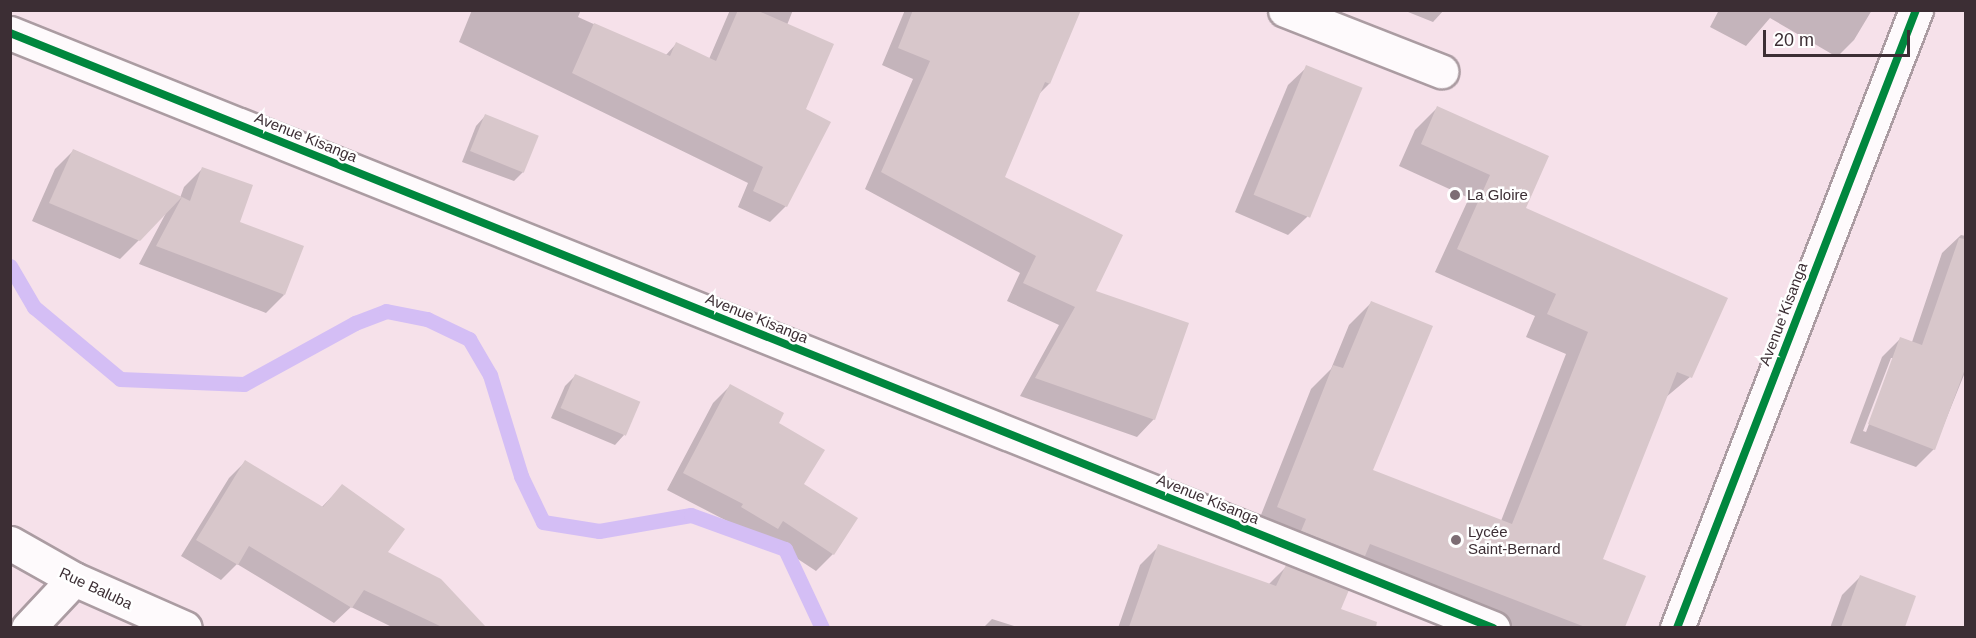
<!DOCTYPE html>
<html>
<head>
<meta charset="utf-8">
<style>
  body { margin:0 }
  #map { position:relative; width:1976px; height:638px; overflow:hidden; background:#f6e1ea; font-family:Arial,sans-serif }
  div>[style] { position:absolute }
  .shadow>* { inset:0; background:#0003 }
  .stream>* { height:15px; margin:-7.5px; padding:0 7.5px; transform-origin:7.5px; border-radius:7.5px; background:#d4bef5 }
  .building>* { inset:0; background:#d8c7cb; transform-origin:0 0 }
  .roads { filter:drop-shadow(2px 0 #ab9ca2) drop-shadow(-2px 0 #ab9ca2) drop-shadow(0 2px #ab9ca2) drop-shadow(0 -2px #ab9ca2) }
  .street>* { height:33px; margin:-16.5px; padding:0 16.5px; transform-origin:16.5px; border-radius:16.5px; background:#fefafc }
  .cycleway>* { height:8px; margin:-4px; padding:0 4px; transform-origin:4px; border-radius:4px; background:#00873e }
  .dots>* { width:16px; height:16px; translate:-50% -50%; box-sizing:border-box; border:3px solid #fff; border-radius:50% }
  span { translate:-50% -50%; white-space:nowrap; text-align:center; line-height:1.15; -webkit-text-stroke:5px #fff; paint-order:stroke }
  .street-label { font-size:15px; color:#3c2e34 }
  .poi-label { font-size:15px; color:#3c2e34 }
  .left { translate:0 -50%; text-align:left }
  .frame { position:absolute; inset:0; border:12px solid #3c2e34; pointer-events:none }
  .scale { position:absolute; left:1763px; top:30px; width:147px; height:27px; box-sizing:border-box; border:3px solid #3c2e34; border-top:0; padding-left:8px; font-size:18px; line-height:21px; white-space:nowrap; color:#3c2e34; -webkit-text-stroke:4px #fff; paint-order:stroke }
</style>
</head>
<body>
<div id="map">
  <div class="shadow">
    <i style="clip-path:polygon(472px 10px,581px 10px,578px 17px,665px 56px,676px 44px,709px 59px,730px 10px,793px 10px,787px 25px,804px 110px,786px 206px,770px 222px,738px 207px,748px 183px,459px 42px)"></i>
    <i style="clip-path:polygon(905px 10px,1055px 10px,1049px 84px,1038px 95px,1003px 178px,1093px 291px,1154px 419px,1137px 437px,1020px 396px,1059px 325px,1007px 301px,1020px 273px,865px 189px,913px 79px,882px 65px)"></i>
    <i style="clip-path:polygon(1403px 10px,1444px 10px,1433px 22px)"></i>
    <i style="clip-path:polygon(1719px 10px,1872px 10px,1854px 40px,1837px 57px,1770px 18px,1746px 46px,1710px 27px)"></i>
    <i style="clip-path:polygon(1307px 67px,1360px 89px,1307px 217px,1288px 235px,1235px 212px,1288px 85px)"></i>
    <i style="clip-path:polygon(1438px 107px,1524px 209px,1690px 377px,1665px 398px,1601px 560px,1644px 577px,1623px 628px,1506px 628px,1255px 530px,1311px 389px,1331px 369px,1349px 325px,1371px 303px,1371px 471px,1501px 521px,1566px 354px,1526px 337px,1535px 316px,1435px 272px,1469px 198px,1399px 166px,1415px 130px)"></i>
    <i style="clip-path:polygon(485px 116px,524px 171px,514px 181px,462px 162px,476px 126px)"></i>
    <i style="clip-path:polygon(74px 150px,180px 198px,184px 187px,202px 169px,284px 295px,266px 313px,139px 264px,166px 213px,120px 259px,32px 221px,55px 169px)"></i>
    <i style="clip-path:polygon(evenodd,1961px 235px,1966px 236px,1966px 370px,1934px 449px,1916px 467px,1850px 443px,1882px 357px,1901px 338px,1912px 342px,1942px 253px,1961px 235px,1891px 358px,1894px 358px,1866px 432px,1863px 431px,1891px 358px)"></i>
    <i style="clip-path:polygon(575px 376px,624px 435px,615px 445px,551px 418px,565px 386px)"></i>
    <i style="clip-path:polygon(730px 386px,777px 423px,833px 554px,816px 571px,766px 538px,759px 545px,725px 525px,727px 521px,667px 490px,713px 403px)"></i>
    <i style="clip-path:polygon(245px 462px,321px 508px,342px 486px,386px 553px,440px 580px,482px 628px,394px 628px,351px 607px,334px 623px,237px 564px,221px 580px,181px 556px,229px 478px)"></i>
    <i style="clip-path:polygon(1159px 546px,1268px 585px,1286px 567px,1346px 593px,1331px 628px,1118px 628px,1140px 565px)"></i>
    <i style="clip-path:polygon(1860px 577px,1914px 596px,1903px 628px,1830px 628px,1842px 595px)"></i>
    <i style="clip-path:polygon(992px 619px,1020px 628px,983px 628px)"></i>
  </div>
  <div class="stream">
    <i style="left:10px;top:266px;width:48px;rotate:59.7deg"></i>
    <i style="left:34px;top:307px;width:112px;rotate:39.9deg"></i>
    <i style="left:120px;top:379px;width:124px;rotate:2.3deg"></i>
    <i style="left:244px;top:384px;width:127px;rotate:-28.8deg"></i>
    <i style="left:355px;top:323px;width:33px;rotate:-21deg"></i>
    <i style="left:386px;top:311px;width:42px;rotate:11deg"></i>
    <i style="left:427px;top:319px;width:47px;rotate:25.5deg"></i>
    <i style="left:469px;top:339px;width:42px;rotate:59.7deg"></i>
    <i style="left:490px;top:375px;width:106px;rotate:72.9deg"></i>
    <i style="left:521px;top:476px;width:51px;rotate:64.4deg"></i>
    <i style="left:543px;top:522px;width:57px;rotate:9.1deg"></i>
    <i style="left:599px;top:531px;width:93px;rotate:-9.9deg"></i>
    <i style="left:691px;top:515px;width:100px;rotate:19.9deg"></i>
    <i style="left:785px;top:549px;width:87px;rotate:64.9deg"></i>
  </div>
  <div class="building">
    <i style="clip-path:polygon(738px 10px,756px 10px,834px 44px,806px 109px,831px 122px,787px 207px,753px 191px,763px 167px,572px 73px,594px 23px,670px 56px,676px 42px,716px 61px)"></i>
    <i style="clip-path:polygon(913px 10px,1081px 10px,1050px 84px,1045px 82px,1005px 177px,1123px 235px,1096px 291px,1189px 323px,1155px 420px,1035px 378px,1075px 307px,1023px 283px,1036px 256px,881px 172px,930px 61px,898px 48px)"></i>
    <i style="left:1306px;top:65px;width:61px;height:140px;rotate:22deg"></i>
    <i style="clip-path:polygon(1437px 106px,1549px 156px,1526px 208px,1728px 298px,1692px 378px,1677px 372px,1603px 559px,1646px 576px,1625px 627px,1585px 627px,1370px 544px,1365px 556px,1301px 531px,1306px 519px,1277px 507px,1333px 365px,1343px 368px,1371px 301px,1433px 326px,1373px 470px,1512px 524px,1588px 332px,1547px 314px,1556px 294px,1457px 249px,1490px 175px,1421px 144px)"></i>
    <i style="left:485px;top:114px;width:58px;height:40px;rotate:22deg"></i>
    <i style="clip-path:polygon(73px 149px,182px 197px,140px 241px,49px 203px)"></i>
    <i style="clip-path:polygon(202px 167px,253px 185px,240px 222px,304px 246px,285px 295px,156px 246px,182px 197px,190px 201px)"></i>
    <i style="clip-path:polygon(1959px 238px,1965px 239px,1965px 369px,1935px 450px,1868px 424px,1900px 337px,1922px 345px)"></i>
    <i style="left:575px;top:374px;width:71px;height:37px;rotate:23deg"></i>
    <i style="clip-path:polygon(730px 384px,784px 413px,779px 423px,825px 450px,804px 484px,858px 518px,834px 555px,783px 521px,778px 529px,741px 507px,743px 504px,683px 473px)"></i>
    <i style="clip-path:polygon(245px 460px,323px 507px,342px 484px,405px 529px,388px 552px,441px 579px,486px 627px,442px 627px,364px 590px,352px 608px,249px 546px,238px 565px,196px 540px)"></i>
    <i style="clip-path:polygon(1158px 544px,1276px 586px,1286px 565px,1349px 590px,1341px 609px,1377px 622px,1376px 627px,1129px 627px)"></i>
    <i style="clip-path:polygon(1860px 575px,1916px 596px,1905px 627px,1841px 627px)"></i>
  </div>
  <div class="roads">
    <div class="street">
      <i style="left:1285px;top:10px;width:168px;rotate:21.4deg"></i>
      <i style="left:10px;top:33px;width:1598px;rotate:21.86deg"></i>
      <i style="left:10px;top:543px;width:73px;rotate:29.4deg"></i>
      <i style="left:74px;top:579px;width:121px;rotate:23.8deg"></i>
      <i style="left:28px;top:628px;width:67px;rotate:-46.8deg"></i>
      <i style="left:1677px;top:628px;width:663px;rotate:-68.86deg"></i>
    </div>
  </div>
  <div class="cycleway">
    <i style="left:10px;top:33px;width:1598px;rotate:21.86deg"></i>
    <i style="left:1677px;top:628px;width:663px;rotate:-68.86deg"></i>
  </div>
  <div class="dots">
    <i style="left:1455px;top:195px;background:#7d6d74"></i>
    <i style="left:1456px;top:540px;background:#7d6d74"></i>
  </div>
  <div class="street-label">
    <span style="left:306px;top:137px;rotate:22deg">Avenue Kisanga</span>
    <span style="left:1783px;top:314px;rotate:-69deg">Avenue Kisanga</span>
    <span style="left:757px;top:318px;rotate:22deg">Avenue Kisanga</span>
    <span style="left:1208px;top:499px;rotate:22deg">Avenue Kisanga</span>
    <span style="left:96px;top:588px;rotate:25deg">Rue Baluba</span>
  </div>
  <div class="poi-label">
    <span class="left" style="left:1467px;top:195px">La Gloire</span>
    <span class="left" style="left:1468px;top:540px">Lycée<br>Saint-Bernard</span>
  </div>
  <div class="frame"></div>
  <div class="scale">20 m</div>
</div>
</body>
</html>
